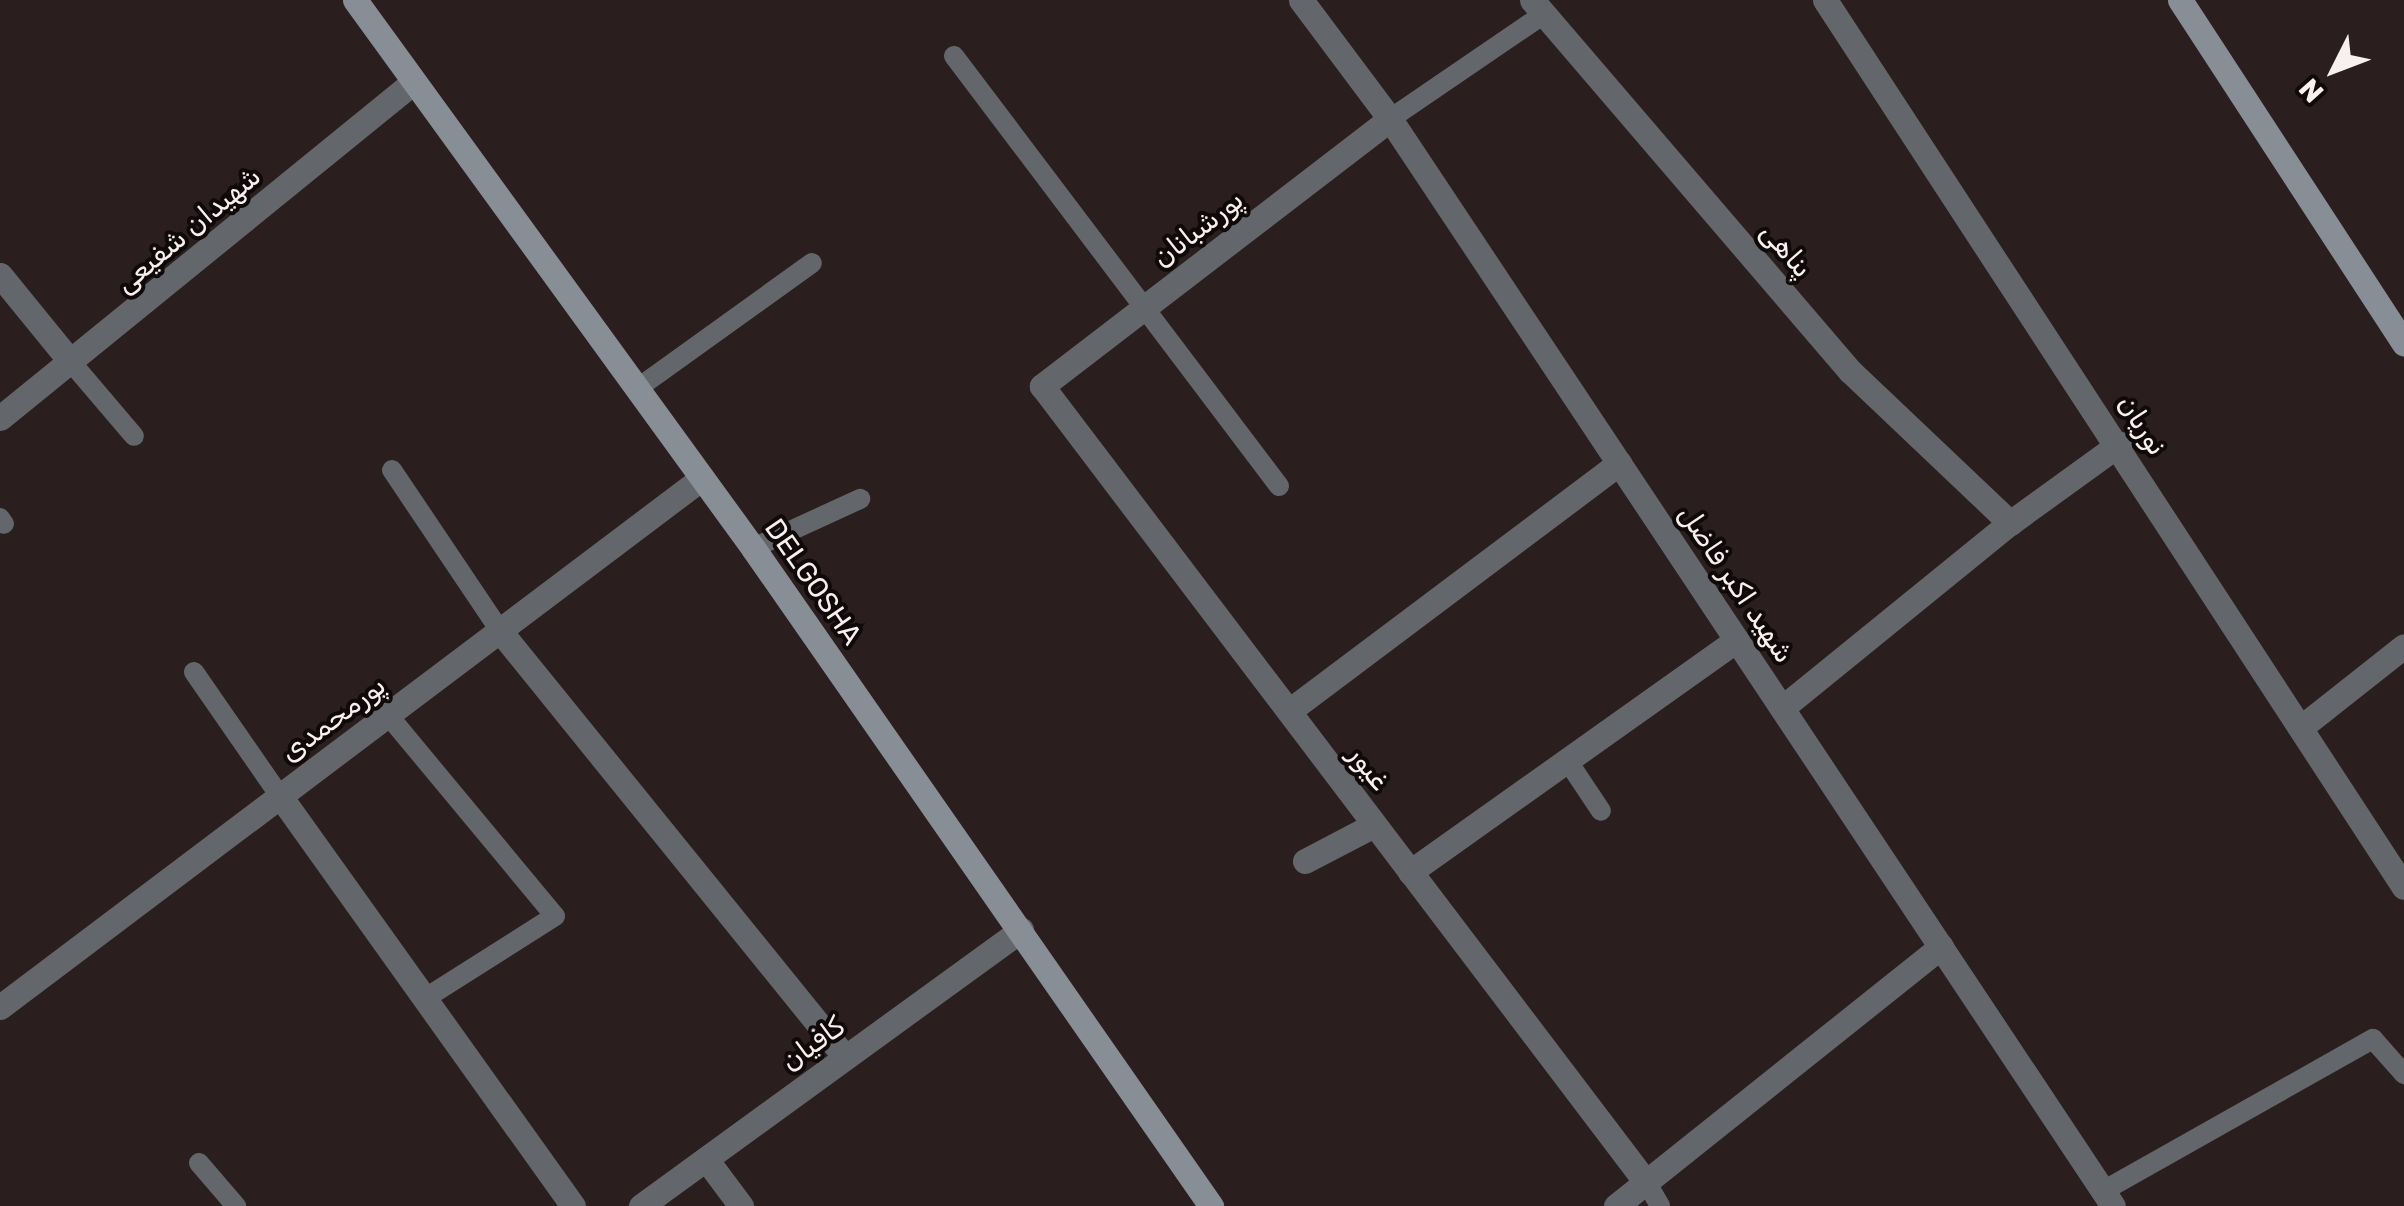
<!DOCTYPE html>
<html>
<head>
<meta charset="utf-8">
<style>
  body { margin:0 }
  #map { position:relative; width:2404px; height:1206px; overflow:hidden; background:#2a1e1e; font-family:Rubik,Cairo,sans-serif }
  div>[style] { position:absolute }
  .lane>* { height:20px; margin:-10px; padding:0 10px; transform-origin:10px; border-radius:10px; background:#63676b }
  .street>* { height:25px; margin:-12.5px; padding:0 12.5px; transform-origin:12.5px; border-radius:12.5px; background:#63676b }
  .secondary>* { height:25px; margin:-12.5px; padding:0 12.5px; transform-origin:12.5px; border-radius:12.5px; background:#888e96 }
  span { translate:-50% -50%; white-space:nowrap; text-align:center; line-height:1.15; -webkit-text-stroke:8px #0f090a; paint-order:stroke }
  .street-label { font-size:28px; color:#f8efef }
  .north { position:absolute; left:2284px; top:20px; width:100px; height:100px; -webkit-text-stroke:8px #0f090a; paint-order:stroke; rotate:228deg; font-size:28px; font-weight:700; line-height:40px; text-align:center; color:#f8efef }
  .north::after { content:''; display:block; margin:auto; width:35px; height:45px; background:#f8efef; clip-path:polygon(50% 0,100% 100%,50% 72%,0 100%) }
</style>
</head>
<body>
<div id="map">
  <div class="lane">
    <i style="left:954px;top:56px;width:539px;rotate:52.92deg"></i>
    <i style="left:1390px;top:119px;width:186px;rotate:-34.3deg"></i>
    <i style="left:71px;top:362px;width:97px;rotate:49.6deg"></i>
    <i style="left:638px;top:388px;width:214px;rotate:-35.7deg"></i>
    <i style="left:392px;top:470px;width:194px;rotate:56.1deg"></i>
    <i style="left:0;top:518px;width:7px;rotate:56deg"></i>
    <i style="left:753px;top:548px;width:118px;rotate:-24.6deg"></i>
    <i style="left:194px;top:672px;width:151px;rotate:55.3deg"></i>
    <i style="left:388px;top:715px;width:261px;rotate:50.3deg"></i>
    <i style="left:555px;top:916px;width:155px;rotate:147.6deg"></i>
    <i style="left:1567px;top:760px;width:61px;rotate:56.3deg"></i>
    <i style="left:199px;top:1163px;width:57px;rotate:49.3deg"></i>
    <i style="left:1648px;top:1185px;width:24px;rotate:60deg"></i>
    <i style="left:2103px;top:1191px;width:310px;rotate:-29.4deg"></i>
    <i style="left:2373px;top:1039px;width:47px;rotate:48.5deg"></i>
  </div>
  <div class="street">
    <i style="left:1301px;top:0;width:149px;rotate:53.2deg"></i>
    <i style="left:1390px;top:119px;width:1305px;rotate:56.37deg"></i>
    <i style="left:1532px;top:0;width:489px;rotate:49.4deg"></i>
    <i style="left:1850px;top:371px;width:221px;rotate:43.5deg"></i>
    <i style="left:1825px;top:0;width:1059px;rotate:56.87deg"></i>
    <i style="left:1390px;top:119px;width:439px;rotate:142.5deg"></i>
    <i style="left:1042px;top:386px;width:1003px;rotate:52.82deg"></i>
    <i style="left:0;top:275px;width:112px;rotate:50.8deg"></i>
    <i style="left:0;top:418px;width:530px;rotate:-39.1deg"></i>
    <i style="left:500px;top:631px;width:548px;rotate:51deg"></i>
    <i style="left:1782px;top:708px;width:294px;rotate:-39.1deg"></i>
    <i style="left:2010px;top:523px;width:135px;rotate:-35.9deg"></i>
    <i style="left:1289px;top:711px;width:413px;rotate:-36.9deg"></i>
    <i style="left:2304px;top:725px;width:127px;rotate:-38.3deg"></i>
    <i style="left:280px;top:796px;width:504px;rotate:54.45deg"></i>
    <i style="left:1305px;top:861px;width:78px;rotate:-27.6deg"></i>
    <i style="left:1410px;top:872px;width:401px;rotate:-35.4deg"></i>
    <i style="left:0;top:1007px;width:879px;rotate:-37deg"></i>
    <i style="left:706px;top:1159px;width:59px;rotate:53.3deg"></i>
    <i style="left:641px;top:1206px;width:470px;rotate:-36deg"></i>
    <i style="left:1616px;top:1206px;width:416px;rotate:-38.6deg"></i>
  </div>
  <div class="secondary">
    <i style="left:355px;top:0;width:677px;rotate:54.01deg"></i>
    <i style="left:753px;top:548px;width:802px;rotate:55.16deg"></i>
    <i style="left:2180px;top:0;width:410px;rotate:56.9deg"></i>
  </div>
  <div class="street-label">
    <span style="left:1198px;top:229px;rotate:-38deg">پورشبانان</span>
    <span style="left:188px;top:230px;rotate:-40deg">شهیدان شفیعی</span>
    <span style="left:1786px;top:250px;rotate:49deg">پناهی</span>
    <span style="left:2142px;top:425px;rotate:57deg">نوریان</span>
    <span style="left:813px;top:582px;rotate:55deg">DELGOSHA</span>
    <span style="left:1736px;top:584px;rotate:56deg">شهید اکبر فاضل</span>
    <span style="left:333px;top:719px;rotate:-37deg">پورمحمدی</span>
    <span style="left:1369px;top:768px;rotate:53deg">غیور</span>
    <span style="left:813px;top:1044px;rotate:-36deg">کافیان</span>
  </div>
  <div class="north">N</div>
</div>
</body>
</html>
